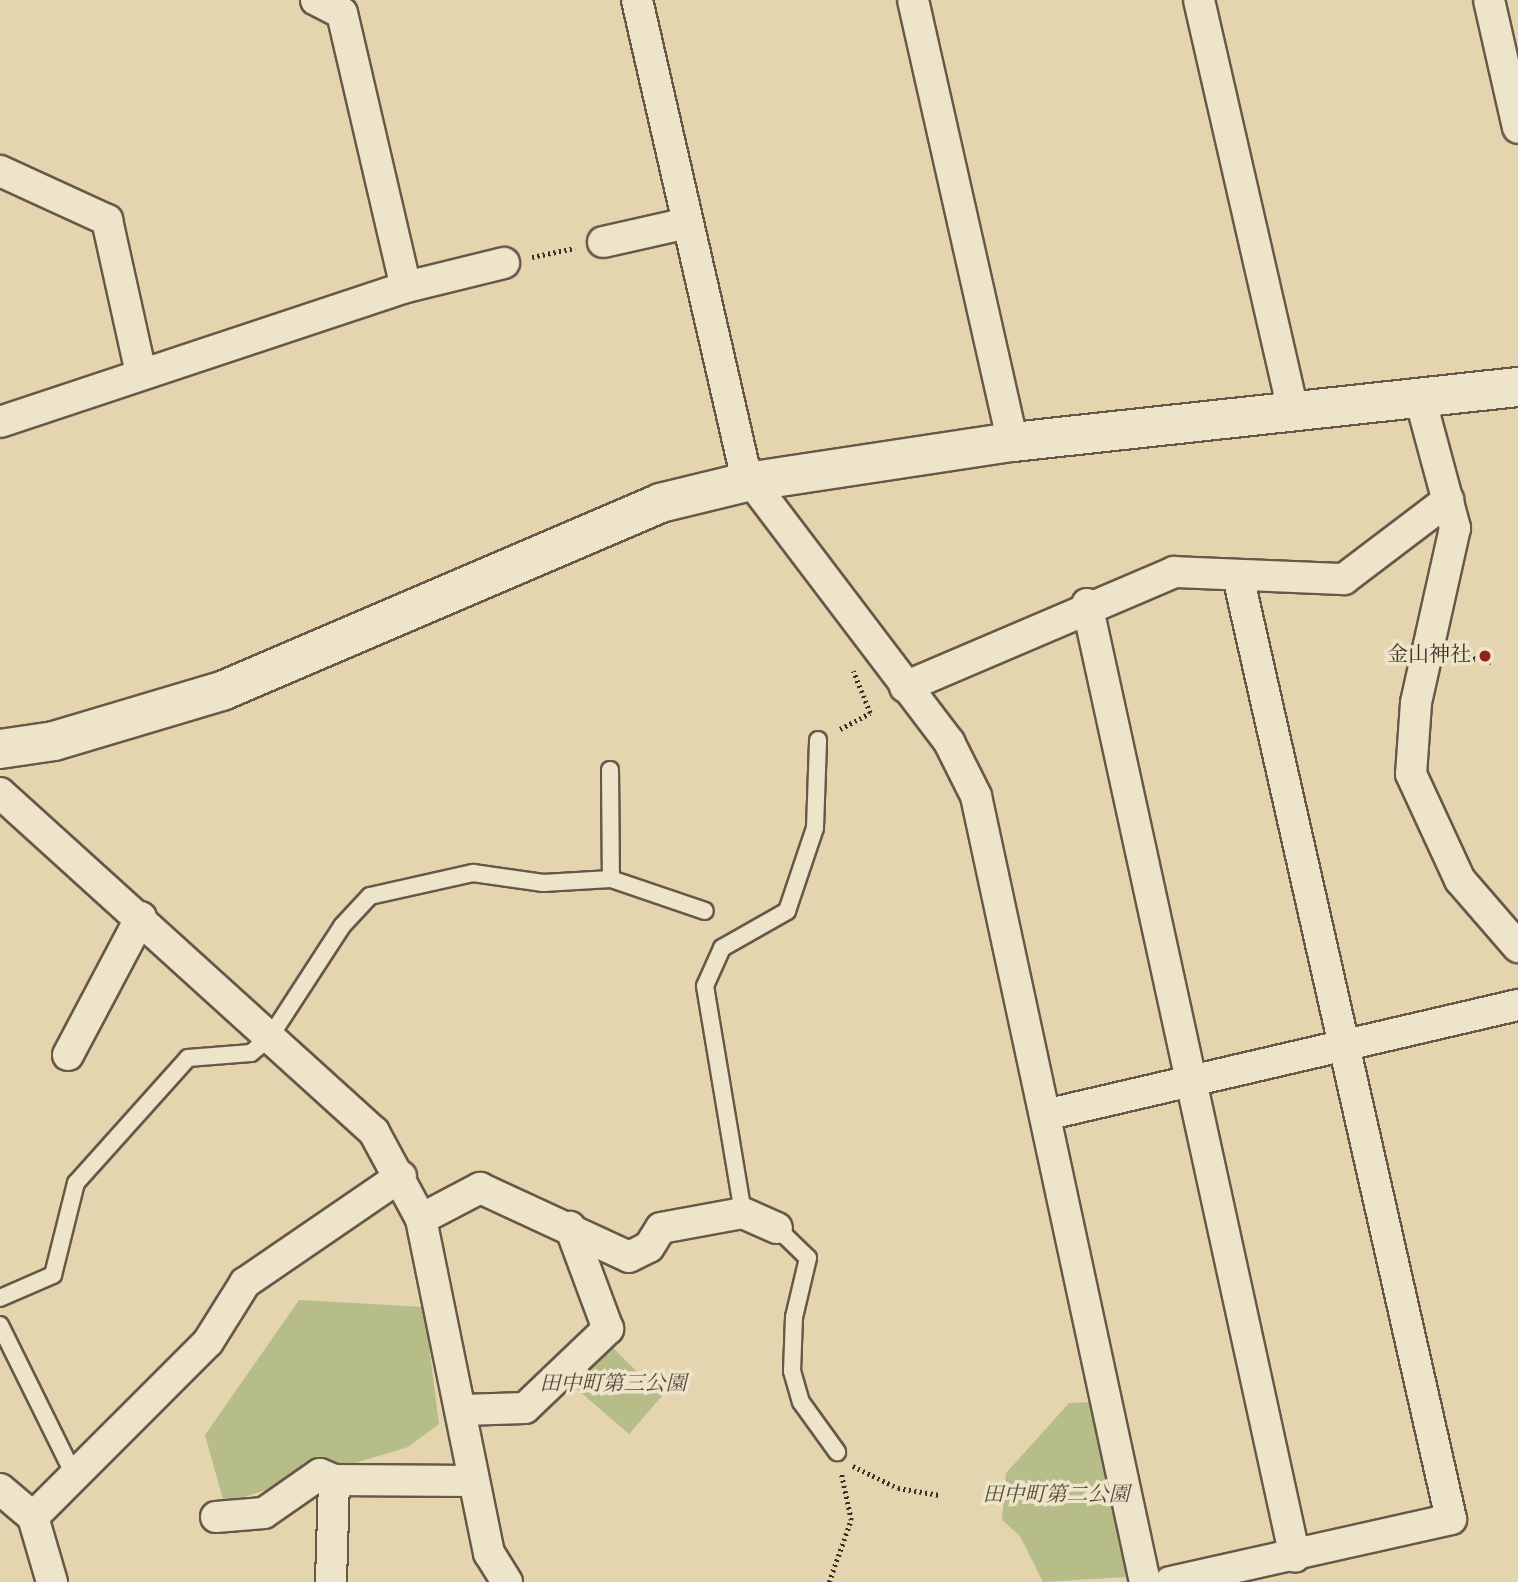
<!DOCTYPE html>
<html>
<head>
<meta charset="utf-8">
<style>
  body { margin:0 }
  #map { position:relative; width:1518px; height:1582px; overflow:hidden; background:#e4d5ae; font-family:Vollkorn,"Noto Serif JP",serif }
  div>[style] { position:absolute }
  .green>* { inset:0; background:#b6bd89 }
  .path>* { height:4.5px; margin-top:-2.25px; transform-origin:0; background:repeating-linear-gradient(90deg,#3d2e27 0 2px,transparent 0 5.5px) }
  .roads { filter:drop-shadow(2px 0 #675849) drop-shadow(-2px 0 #675849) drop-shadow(0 2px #675849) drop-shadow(0 -2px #675849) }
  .lane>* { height:16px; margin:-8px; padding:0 8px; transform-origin:8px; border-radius:8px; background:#ede4ca }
  .street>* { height:30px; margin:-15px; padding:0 15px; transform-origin:15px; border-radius:15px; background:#ede4ca }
  .secondary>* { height:38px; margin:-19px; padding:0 19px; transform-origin:19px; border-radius:19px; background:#ede4ca }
  .dots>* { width:19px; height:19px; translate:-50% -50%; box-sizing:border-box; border:4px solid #ede4ca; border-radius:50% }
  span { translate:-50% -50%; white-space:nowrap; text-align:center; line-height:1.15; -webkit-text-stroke:7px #ede4ca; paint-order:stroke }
  .poi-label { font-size:21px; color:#3d2e27 }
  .right { translate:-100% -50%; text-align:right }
  .park-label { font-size:21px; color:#554b3b; font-style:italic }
</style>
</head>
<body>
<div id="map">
  <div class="green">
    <i style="clip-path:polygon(299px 1300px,424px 1307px,439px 1424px,408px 1447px,224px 1503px,205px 1435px)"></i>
    <i style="clip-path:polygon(612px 1347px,662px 1396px,629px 1434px,571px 1384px)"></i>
    <i style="clip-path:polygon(1093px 1402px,1126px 1577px,1043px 1582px,1020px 1536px,1002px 1520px,1006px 1473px,1069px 1403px)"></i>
  </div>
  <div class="path">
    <i style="left:532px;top:257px;width:44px;rotate:-11.8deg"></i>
    <i style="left:1457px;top:655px;width:38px;rotate:11deg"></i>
    <i style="left:840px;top:729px;width:34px;rotate:-28deg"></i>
    <i style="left:870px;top:713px;width:45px;rotate:-112deg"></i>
    <i style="left:853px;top:1466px;width:50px;rotate:26.1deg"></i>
    <i style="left:898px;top:1488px;width:42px;rotate:9.7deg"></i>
    <i style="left:829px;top:1582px;width:66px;rotate:-70.5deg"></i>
    <i style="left:851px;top:1520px;width:48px;rotate:-102deg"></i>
  </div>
  <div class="roads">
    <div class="lane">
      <i style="left:610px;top:770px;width:109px;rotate:89.5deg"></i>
      <i style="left:743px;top:1213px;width:230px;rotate:-99.5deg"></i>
      <i style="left:705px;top:986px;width:42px;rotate:-65.9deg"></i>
      <i style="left:722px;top:948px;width:75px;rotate:-29.6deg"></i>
      <i style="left:787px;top:911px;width:88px;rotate:-71.4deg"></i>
      <i style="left:815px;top:828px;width:88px;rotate:-88deg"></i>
      <i style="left:777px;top:1228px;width:43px;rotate:44.1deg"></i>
      <i style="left:808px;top:1258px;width:61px;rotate:103.3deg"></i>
      <i style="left:794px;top:1317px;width:54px;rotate:92.1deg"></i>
      <i style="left:792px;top:1371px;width:32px;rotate:74deg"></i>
      <i style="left:801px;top:1402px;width:62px;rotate:54.2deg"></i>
      <i style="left:0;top:1298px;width:58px;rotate:-23.5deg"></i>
      <i style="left:53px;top:1275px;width:95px;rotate:-76deg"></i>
      <i style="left:76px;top:1183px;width:168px;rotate:-48.1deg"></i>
      <i style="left:188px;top:1058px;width:63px;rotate:-4.5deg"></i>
      <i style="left:251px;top:1053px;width:25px;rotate:-40deg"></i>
      <i style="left:270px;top:1037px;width:132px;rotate:-57deg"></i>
      <i style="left:342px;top:926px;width:41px;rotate:-47deg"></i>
      <i style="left:370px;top:896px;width:106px;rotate:-12.6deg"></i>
      <i style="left:473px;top:873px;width:71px;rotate:8.1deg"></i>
      <i style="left:543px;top:883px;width:68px;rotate:-3.4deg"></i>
      <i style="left:611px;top:879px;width:99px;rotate:18.8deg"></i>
      <i style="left:0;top:1325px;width:165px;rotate:63.7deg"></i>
    </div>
    <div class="street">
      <i style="left:316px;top:0;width:29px;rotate:27deg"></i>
      <i style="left:342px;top:13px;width:281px;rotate:76.9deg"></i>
      <i style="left:637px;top:0;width:494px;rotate:77.1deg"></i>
      <i style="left:913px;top:0;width:453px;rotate:77.3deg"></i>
      <i style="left:1199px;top:0;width:421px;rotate:77.1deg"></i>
      <i style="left:1489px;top:0;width:131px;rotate:77.2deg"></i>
      <i style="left:0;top:171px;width:118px;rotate:24.6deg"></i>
      <i style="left:107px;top:220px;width:157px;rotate:77.5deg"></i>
      <i style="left:603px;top:242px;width:86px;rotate:-12.7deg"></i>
      <i style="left:1420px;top:398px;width:135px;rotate:74.9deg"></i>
      <i style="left:1455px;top:528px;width:179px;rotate:102.6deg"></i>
      <i style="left:1416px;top:703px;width:71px;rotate:94deg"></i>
      <i style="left:1411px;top:774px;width:117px;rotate:65.2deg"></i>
      <i style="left:1460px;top:880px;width:89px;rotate:49.1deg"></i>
      <i style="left:0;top:422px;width:428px;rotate:-18.4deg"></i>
      <i style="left:406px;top:287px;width:101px;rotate:-13.8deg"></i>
      <i style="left:751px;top:481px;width:328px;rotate:52.8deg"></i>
      <i style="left:949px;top:742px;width:60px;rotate:63.4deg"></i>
      <i style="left:976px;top:796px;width:804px;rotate:77.87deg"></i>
      <i style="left:1087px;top:604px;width:975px;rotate:77.69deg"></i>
      <i style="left:905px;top:687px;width:293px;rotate:-23.1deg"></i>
      <i style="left:1174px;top:572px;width:170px;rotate:2.4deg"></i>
      <i style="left:1344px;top:579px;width:131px;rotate:-37.2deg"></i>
      <i style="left:0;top:793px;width:505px;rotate:42.19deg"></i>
      <i style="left:374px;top:1132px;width:99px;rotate:61.6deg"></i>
      <i style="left:421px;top:1219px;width:341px;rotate:78.5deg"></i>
      <i style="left:489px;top:1553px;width:34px;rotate:58deg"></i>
      <i style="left:68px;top:1055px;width:156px;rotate:-62.1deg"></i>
      <i style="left:1045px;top:1115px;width:486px;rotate:-13.1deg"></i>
      <i style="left:421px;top:1219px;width:67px;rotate:-27.7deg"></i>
      <i style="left:480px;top:1188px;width:164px;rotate:24.8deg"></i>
      <i style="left:629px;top:1257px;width:22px;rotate:-27deg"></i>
      <i style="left:649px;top:1247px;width:22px;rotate:-58deg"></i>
      <i style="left:661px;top:1228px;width:83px;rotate:-10.4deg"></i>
      <i style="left:743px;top:1213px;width:37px;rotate:24deg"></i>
      <i style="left:463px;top:1410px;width:62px;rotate:-1.8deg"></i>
      <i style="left:525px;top:1408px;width:115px;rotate:-43.6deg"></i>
      <i style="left:608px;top:1329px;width:109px;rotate:-110.4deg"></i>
      <i style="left:0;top:1489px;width:43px;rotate:40.3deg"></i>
      <i style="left:216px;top:1517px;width:48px;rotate:-4.8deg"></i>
      <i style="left:264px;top:1513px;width:68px;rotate:-34.9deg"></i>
      <i style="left:320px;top:1474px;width:15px;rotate:23deg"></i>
      <i style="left:334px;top:1480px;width:139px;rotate:0.4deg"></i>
      <i style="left:52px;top:1582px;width:68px;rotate:-106.3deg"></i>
      <i style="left:33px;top:1517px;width:247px;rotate:-45deg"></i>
      <i style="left:208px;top:1342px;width:70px;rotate:-57.9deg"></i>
      <i style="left:245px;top:1283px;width:189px;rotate:-34.4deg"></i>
      <i style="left:331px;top:1582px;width:102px;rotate:-88.3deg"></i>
      <i style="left:1170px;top:1582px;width:288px;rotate:-12.6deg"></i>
      <i style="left:1451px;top:1519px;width:967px;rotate:-102.73deg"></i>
    </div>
    <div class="secondary">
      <i style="left:0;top:749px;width:55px;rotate:-8.4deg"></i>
      <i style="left:54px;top:741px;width:175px;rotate:-16.6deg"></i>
      <i style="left:222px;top:691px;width:477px;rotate:-23.2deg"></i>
      <i style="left:660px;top:503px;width:89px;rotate:-13.6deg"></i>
      <i style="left:747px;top:482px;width:269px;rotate:-8.6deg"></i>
      <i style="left:1013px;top:442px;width:508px;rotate:-6.22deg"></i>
    </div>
  </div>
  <div class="dots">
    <i style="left:1485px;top:656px;background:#8f2418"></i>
  </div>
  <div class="poi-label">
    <span class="right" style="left:1471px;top:656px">金山神社</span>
  </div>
  <div class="park-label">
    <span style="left:613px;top:1385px">田中町第三公園</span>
    <span style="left:1056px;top:1496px">田中町第二公園</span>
  </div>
</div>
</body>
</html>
